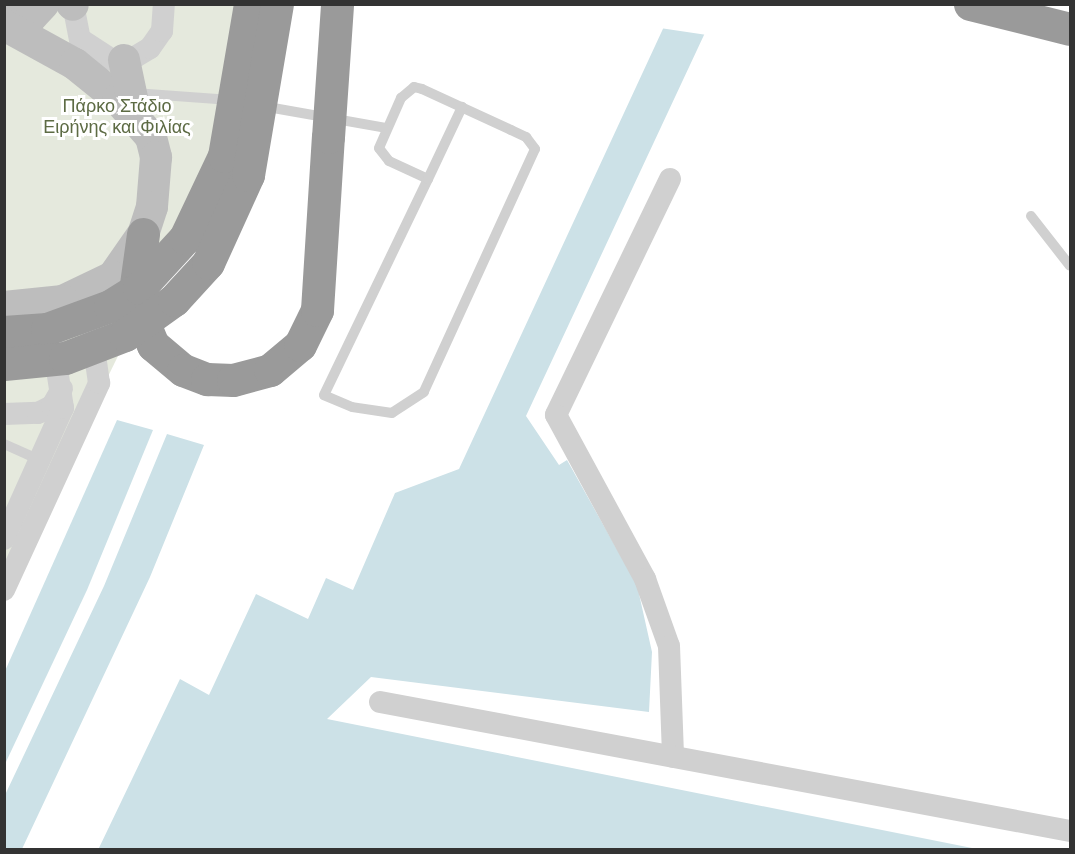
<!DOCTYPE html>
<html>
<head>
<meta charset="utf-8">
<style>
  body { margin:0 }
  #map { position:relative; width:1075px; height:854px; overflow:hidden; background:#fff; font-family:Arial,sans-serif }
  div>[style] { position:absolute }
  .green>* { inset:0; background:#e5e9dd }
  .water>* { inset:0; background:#cce1e7 }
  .pier>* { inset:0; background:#fff }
  .lane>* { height:10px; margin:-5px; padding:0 5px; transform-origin:5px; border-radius:5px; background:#d0d0d0 }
  .street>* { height:22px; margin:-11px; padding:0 11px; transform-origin:11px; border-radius:11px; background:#d0d0d0 }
  .secondary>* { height:32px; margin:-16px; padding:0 16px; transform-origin:16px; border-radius:16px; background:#bdbdbd }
  .highway>* { height:33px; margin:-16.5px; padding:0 16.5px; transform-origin:16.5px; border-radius:16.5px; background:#9a9a9a }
  .highway-bridge>* { height:33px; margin:-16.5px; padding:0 16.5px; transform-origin:16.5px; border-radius:16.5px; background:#9a9a9a }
  span { translate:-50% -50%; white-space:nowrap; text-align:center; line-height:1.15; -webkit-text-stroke:6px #fff; paint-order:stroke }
  .park-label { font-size:18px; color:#5d6b44 }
  .frame { position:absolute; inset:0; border:6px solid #333; pointer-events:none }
</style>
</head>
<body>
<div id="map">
  <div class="green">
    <i style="clip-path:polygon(5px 5px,249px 5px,230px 126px,5px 588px)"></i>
  </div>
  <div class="water">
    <i style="clip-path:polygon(674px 5px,718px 5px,526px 416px,559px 465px,567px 460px,637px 585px,652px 652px,649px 712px,371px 677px,327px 719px,977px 849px,98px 850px,180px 679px,209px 695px,256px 594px,308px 619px,326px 578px,353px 590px,395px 493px,459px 469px)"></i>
    <i style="clip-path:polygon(117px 420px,153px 430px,87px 590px,5px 764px,5px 671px)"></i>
    <i style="clip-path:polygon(167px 434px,204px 445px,150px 577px,22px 849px,5px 849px,5px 795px,104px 586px)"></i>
  </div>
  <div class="pier">
    <i style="clip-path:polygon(671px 4px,721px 4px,707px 35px,660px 28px)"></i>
  </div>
  <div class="lane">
    <i style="left:134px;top:93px;width:97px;rotate:4.1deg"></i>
    <i style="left:262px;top:106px;width:127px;rotate:10deg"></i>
    <i style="left:428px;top:179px;width:43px;rotate:-155.2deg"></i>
    <i style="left:389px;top:161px;width:16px;rotate:-128deg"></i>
    <i style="left:379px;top:148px;width:55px;rotate:-66.3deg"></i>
    <i style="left:401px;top:98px;width:17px;rotate:-40deg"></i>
    <i style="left:414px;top:87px;width:8px;rotate:14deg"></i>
    <i style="left:422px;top:89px;width:98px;rotate:24.7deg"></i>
    <i style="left:511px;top:130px;width:17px;rotate:25deg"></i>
    <i style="left:526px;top:137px;width:15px;rotate:53deg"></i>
    <i style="left:535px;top:149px;width:267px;rotate:114.6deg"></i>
    <i style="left:424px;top:392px;width:38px;rotate:147deg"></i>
    <i style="left:392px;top:413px;width:40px;rotate:-171.5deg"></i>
    <i style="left:352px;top:407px;width:30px;rotate:-157deg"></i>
    <i style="left:324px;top:395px;width:240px;rotate:-64.3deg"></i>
    <i style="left:428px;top:179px;width:80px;rotate:-64.7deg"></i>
    <i style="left:1031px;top:216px;width:63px;rotate:52deg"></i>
    <i style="left:4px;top:444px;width:42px;rotate:24.1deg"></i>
  </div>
  <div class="street">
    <i style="left:73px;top:4px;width:36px;rotate:79deg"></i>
    <i style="left:80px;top:39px;width:38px;rotate:33deg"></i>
    <i style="left:112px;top:60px;width:23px;rotate:-7deg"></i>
    <i style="left:135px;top:57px;width:17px;rotate:-31deg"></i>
    <i style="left:150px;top:48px;width:21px;rotate:-55deg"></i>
    <i style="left:162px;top:31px;width:27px;rotate:-86deg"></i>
    <i style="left:670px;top:179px;width:262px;rotate:115.8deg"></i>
    <i style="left:556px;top:415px;width:187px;rotate:61.5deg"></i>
    <i style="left:645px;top:579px;width:71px;rotate:70.3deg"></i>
    <i style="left:669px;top:646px;width:111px;rotate:87.9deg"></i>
    <i style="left:4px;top:414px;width:34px;rotate:-2deg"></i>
    <i style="left:38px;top:413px;width:16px;rotate:-27deg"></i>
    <i style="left:52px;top:406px;width:20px;rotate:-60deg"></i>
    <i style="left:4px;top:539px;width:144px;rotate:-65.8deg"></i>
    <i style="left:63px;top:408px;width:65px;rotate:-98.9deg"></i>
    <i style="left:4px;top:590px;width:228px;rotate:-65.3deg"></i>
    <i style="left:99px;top:383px;width:49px;rotate:-98.1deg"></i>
    <i style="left:380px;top:702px;width:702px;rotate:10.59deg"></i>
  </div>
  <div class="secondary">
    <i style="left:72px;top:4px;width:1px;rotate:45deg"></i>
    <i style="left:4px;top:22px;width:27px;rotate:-10deg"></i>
    <i style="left:31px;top:17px;width:18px;rotate:-47deg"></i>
    <i style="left:4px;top:25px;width:81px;rotate:28.8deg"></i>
    <i style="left:75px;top:64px;width:55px;rotate:39.1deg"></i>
    <i style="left:118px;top:99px;width:50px;rotate:49deg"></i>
    <i style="left:151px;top:137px;width:21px;rotate:76deg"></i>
    <i style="left:156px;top:157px;width:50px;rotate:94.6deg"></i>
    <i style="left:152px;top:207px;width:28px;rotate:108deg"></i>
    <i style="left:143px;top:234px;width:52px;rotate:124.9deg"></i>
    <i style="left:113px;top:277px;width:55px;rotate:154.4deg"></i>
    <i style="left:63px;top:301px;width:59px;rotate:174.2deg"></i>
    <i style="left:124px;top:60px;width:58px;rotate:78.1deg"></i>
  </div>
  <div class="highway">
    <i style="left:970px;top:4px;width:103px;rotate:14deg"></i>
    <i style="left:143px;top:234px;width:66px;rotate:97.9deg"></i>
    <i style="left:134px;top:299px;width:50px;rotate:67.6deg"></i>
    <i style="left:153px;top:345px;width:39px;rotate:40deg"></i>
    <i style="left:183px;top:370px;width:26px;rotate:21deg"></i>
    <i style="left:207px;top:379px;width:26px;rotate:2deg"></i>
    <i style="left:233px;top:380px;width:38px;rotate:-15deg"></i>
    <i style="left:270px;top:370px;width:39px;rotate:-40deg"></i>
    <i style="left:300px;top:345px;width:39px;rotate:-64deg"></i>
    <i style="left:317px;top:310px;width:173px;rotate:-86.4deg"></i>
    <i style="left:4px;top:332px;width:43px;rotate:-4deg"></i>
  </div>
  <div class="highway-bridge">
    <i style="left:328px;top:137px;width:133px;rotate:-86.1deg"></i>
    <i style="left:47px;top:329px;width:67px;rotate:-20.1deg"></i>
    <i style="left:110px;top:306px;width:34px;rotate:-32deg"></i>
    <i style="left:139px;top:288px;width:68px;rotate:-47.4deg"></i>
    <i style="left:185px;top:238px;width:91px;rotate:-64.6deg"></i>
    <i style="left:224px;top:156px;width:154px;rotate:-80.3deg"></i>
    <i style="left:4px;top:364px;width:61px;rotate:-5.6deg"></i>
    <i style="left:65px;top:358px;width:64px;rotate:-21deg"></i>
    <i style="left:125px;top:335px;width:60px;rotate:-35.5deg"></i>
    <i style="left:174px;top:300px;width:50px;rotate:-47.4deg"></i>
    <i style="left:208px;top:263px;width:97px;rotate:-65.6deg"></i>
    <i style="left:248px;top:175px;width:173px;rotate:-80.4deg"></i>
  </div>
  <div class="park-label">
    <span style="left:117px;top:117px">Πάρκο Στάδιο<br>Ειρήνης και Φιλίας</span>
  </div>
  <div class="frame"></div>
</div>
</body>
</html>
